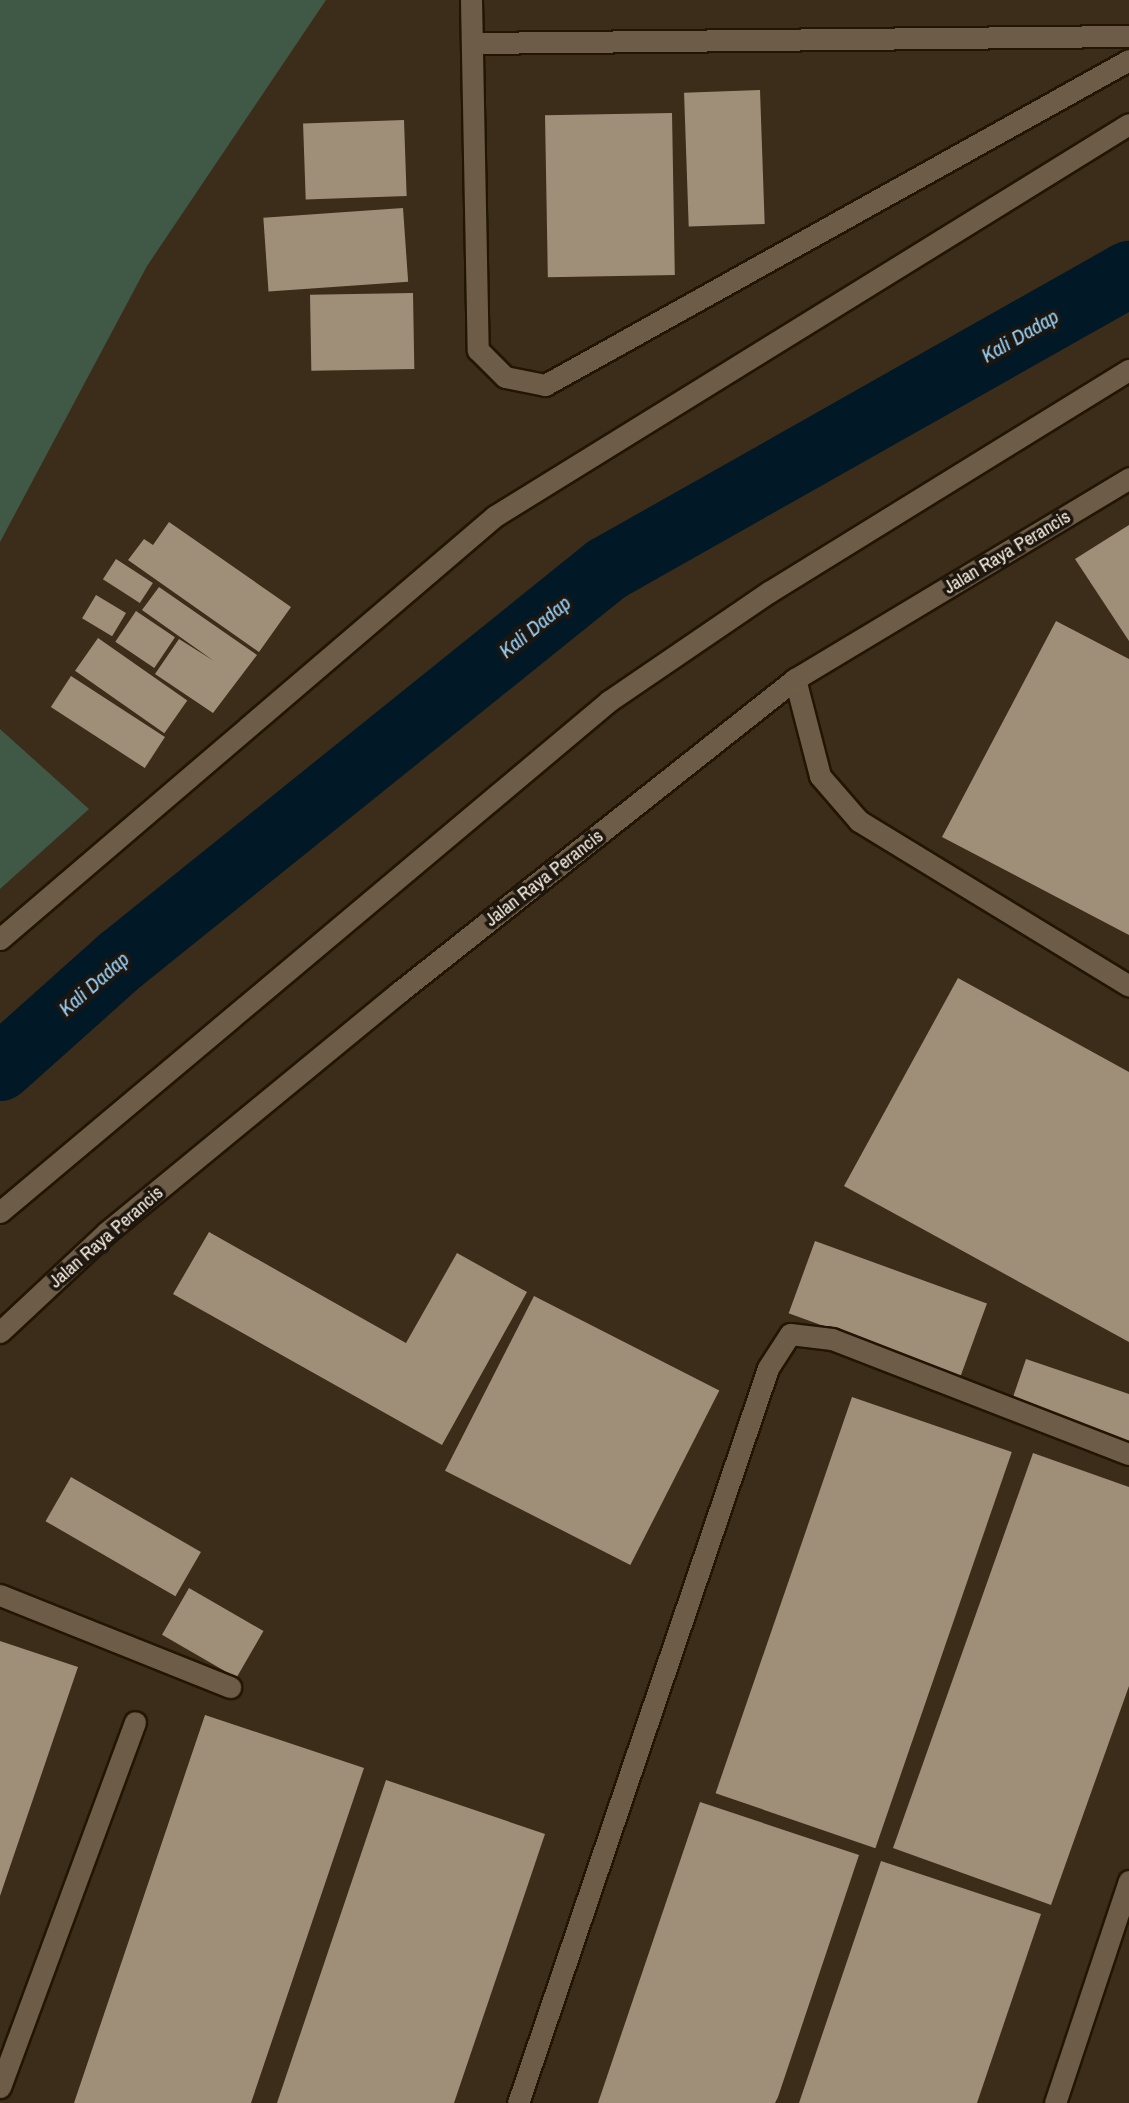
<!DOCTYPE html>
<html>
<head>
<meta charset="utf-8">
<style>
  body { margin:0 }
  #map { position:relative; width:1129px; height:2103px; overflow:hidden; background:#3b2d19; font-family:"Archivo Narrow",sans-serif }
  div>[style] { position:absolute }
  .green>* { inset:0; background:#405846 }
  .river>* { height:66px; margin:-33px; padding:0 33px; transform-origin:33px; border-radius:33px; background:#011827 }
  .building>* { inset:0; background:#a08f78; transform-origin:0 0 }
  .roads { filter:drop-shadow(2px 0 #221503) drop-shadow(-2px 0 #221503) drop-shadow(0 2px #221503) drop-shadow(0 -2px #221503) }
  .lane>* { height:21px; margin:-10.5px; padding:0 10.5px; transform-origin:10.5px; border-radius:10.5px; background:#6d5d48 }
  .street>* { height:21px; margin:-10.5px; padding:0 10.5px; transform-origin:10.5px; border-radius:10.5px; background:#6d5d48 }
  .secondary>* { height:21px; margin:-10.5px; padding:0 10.5px; transform-origin:10.5px; border-radius:10.5px; background:#6d5d48 }
  span { translate:-50% -50%; white-space:nowrap; text-align:center; line-height:1.15; -webkit-text-stroke:7px #1d160e; paint-order:stroke }
  .street-label { font-size:19px; color:#f8efe2 }
  .water-label { font-size:21px; color:#96d1fa; font-style:italic }
</style>
</head>
<body>
<div id="map">
  <div class="green">
    <i style="clip-path:polygon(0 0,326px 0,147px 266px,0 542px)"></i>
    <i style="clip-path:polygon(0 729px,89px 809px,0 889px)"></i>
  </div>
  <div class="river">
    <i style="left:0;top:1068px;width:162px;rotate:-41.8deg"></i>
    <i style="left:121px;top:960px;width:624px;rotate:-38.82deg"></i>
    <i style="left:607px;top:569px;width:600px;rotate:-29.47deg"></i>
  </div>
  <div class="building">
    <i style="left:760px;top:90px;width:134px;height:76px;rotate:88deg"></i>
    <i style="left:672px;top:113px;width:162px;height:127px;rotate:89deg"></i>
    <i style="left:404px;top:120px;width:76px;height:101px;rotate:88deg"></i>
    <i style="left:403px;top:208px;width:74px;height:140px;rotate:86deg"></i>
    <i style="left:413px;top:293px;width:76px;height:103px;rotate:89deg"></i>
    <i style="clip-path:polygon(169px 522px,291px 607px,259px 652px,128px 560px,144px 539px,153px 545px)"></i>
    <i style="clip-path:polygon(1129px 525px,1129px 641px,1075px 559px)"></i>
    <i style="left:116px;top:559px;width:44px;height:24px;rotate:33deg"></i>
    <i style="clip-path:polygon(159px 587px,257px 655px,213px 713px,155px 674px,179px 639px,214px 661px,142px 610px)"></i>
    <i style="left:96px;top:595px;width:35px;height:27px;rotate:31deg"></i>
    <i style="left:136px;top:611px;width:47px;height:37px;rotate:34deg"></i>
    <i style="clip-path:polygon(1056px 621px,1129px 659px,1129px 935px,942px 837px)"></i>
    <i style="left:98px;top:638px;width:109px;height:40px;rotate:35deg"></i>
    <i style="left:71px;top:676px;width:112px;height:37px;rotate:33deg"></i>
    <i style="clip-path:polygon(958px 978px,1129px 1072px,1129px 1342px,844px 1186px)"></i>
    <i style="clip-path:polygon(209px 1232px,406px 1343px,457px 1253px,527px 1292px,442px 1445px,173px 1294px)"></i>
    <i style="left:815px;top:1241px;width:183px;height:77px;rotate:20deg"></i>
    <i style="left:534px;top:1296px;width:208px;height:196px;rotate:27deg"></i>
    <i style="clip-path:polygon(1026px 1359px,1129px 1394px,1129px 1441px,1012px 1400px)"></i>
    <i style="left:852px;top:1397px;width:169px;height:419px;rotate:19deg"></i>
    <i style="clip-path:polygon(1033px 1453px,1129px 1487px,1129px 1686px,1051px 1905px,893px 1848px)"></i>
    <i style="left:71px;top:1477px;width:150px;height:51px;rotate:30deg"></i>
    <i style="left:189px;top:1588px;width:86px;height:54px;rotate:30deg"></i>
    <i style="clip-path:polygon(0 1641px,78px 1667px,0 1896px)"></i>
    <i style="clip-path:polygon(205px 1715px,364px 1768px,309px 1931px,251px 2103px,74px 2103px)"></i>
    <i style="clip-path:polygon(386px 1780px,545px 1834px,518px 1914px,454px 2103px,277px 2103px)"></i>
    <i style="clip-path:polygon(700px 1802px,859px 1855px,778px 2097px,775px 2103px,598px 2103px)"></i>
    <i style="clip-path:polygon(881px 1861px,1041px 1914px,977px 2103px,799px 2103px)"></i>
  </div>
  <div class="roads">
    <div class="lane">
      <i style="left:471px;top:0;width:350px;rotate:88.9deg"></i>
      <i style="left:478px;top:350px;width:38px;rotate:45deg"></i>
      <i style="left:505px;top:377px;width:41px;rotate:11.3deg"></i>
      <i style="left:545px;top:385px;width:668px;rotate:-29.1deg"></i>
      <i style="left:472px;top:43px;width:657px;rotate:-0.61deg"></i>
      <i style="left:795px;top:679px;width:100px;rotate:75.5deg"></i>
      <i style="left:820px;top:776px;width:60px;rotate:49.1deg"></i>
      <i style="left:859px;top:821px;width:316px;rotate:31.4deg"></i>
      <i style="left:0;top:1212px;width:795px;rotate:-40deg"></i>
      <i style="left:609px;top:701px;width:194px;rotate:-34.3deg"></i>
      <i style="left:769px;top:592px;width:423px;rotate:-31.7deg"></i>
      <i style="left:0;top:1595px;width:248px;rotate:21.8deg"></i>
      <i style="left:0;top:2087px;width:389px;rotate:-69.7deg"></i>
      <i style="left:518px;top:2103px;width:776px;rotate:-71.21deg"></i>
      <i style="left:768px;top:1368px;width:40px;rotate:-57.1deg"></i>
      <i style="left:790px;top:1334px;width:42px;rotate:6.8deg"></i>
      <i style="left:832px;top:1339px;width:318px;rotate:21.2deg"></i>
      <i style="left:1055px;top:2103px;width:234px;rotate:-71.6deg"></i>
    </div>
    <div class="street">
      <i style="left:0;top:939px;width:651px;rotate:-40.52deg"></i>
      <i style="left:495px;top:516px;width:745px;rotate:-31.73deg"></i>
    </div>
    <div class="secondary">
      <i style="left:0;top:1332px;width:146px;rotate:-43.1deg"></i>
      <i style="left:107px;top:1232px;width:377px;rotate:-39.4deg"></i>
      <i style="left:398px;top:993px;width:506px;rotate:-38.34deg"></i>
      <i style="left:795px;top:679px;width:390px;rotate:-31deg"></i>
    </div>
  </div>
  <div class="street-label">
    <span style="left:1007px;top:552px;rotate:-31deg">Jalan Raya Perancis</span>
    <span style="left:544px;top:878px;rotate:-38deg">Jalan Raya Perancis</span>
    <span style="left:106px;top:1237px;rotate:-41deg">Jalan Raya Perancis</span>
  </div>
  <div class="water-label">
    <span style="left:1020px;top:336px;rotate:-30deg">Kali Dadap</span>
    <span style="left:535px;top:627px;rotate:-39deg">Kali Dadap</span>
    <span style="left:94px;top:984px;rotate:-41deg">Kali Dadap</span>
  </div>
</div>
</body>
</html>
